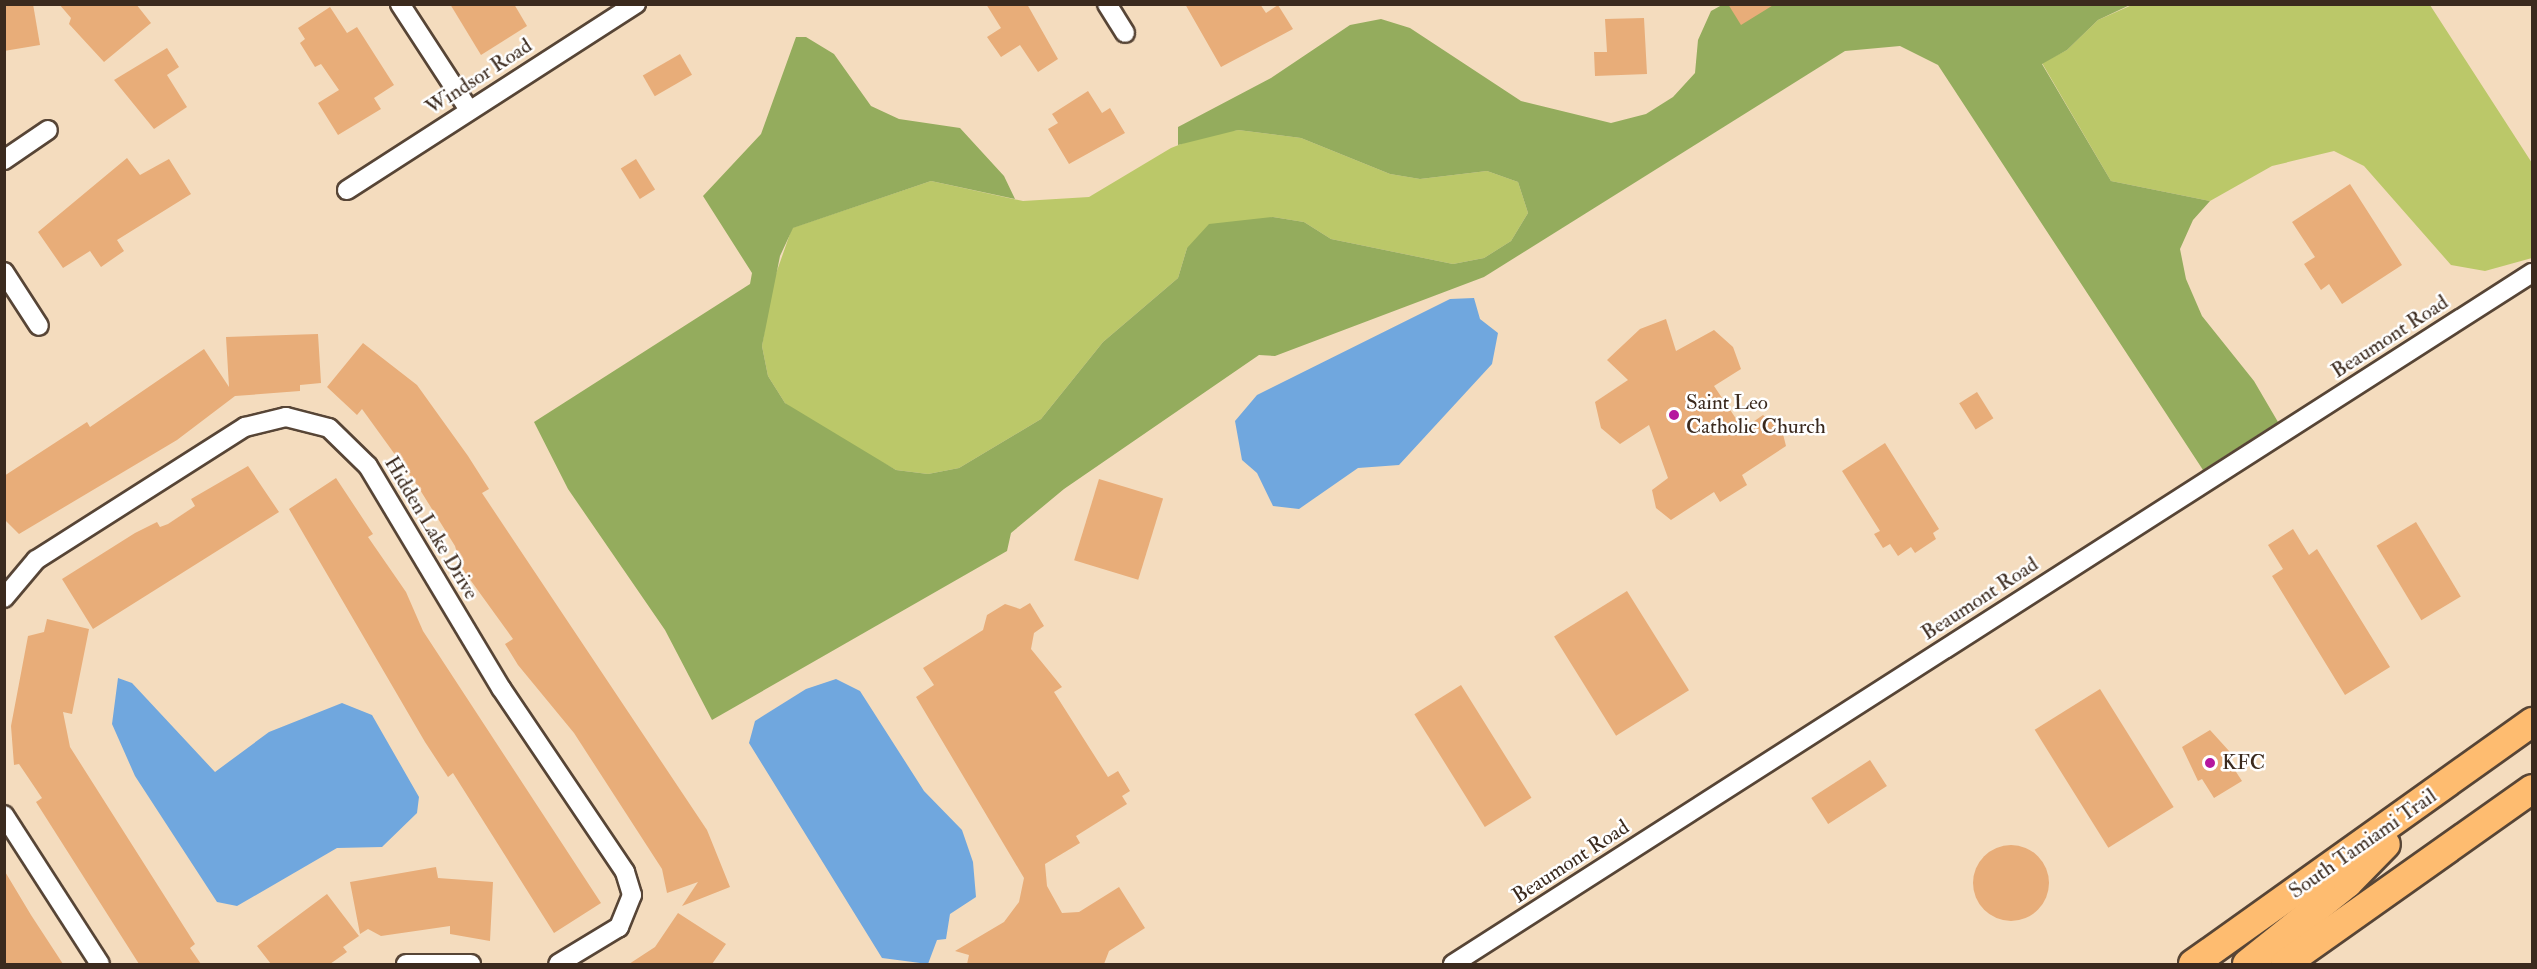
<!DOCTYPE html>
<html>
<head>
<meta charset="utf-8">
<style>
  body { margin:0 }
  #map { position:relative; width:2537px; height:969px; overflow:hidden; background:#f4dcbe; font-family:"IM FELL Double Pica",serif }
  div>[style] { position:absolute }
  .green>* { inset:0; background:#bbc869 }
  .forest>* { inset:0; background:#94ac5d }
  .water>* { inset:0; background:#70a7de }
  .building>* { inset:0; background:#e8ad79; transform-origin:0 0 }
  .round { border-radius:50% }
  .roads { filter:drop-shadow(2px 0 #574536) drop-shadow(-2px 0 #574536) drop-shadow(0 2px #574536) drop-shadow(0 -2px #574536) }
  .street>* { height:18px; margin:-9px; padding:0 9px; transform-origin:9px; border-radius:9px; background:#fff }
  .primary>* { height:28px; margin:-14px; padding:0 14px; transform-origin:14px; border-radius:14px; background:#febc70 }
  .dots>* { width:16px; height:16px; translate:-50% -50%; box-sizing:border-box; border:3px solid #fff; border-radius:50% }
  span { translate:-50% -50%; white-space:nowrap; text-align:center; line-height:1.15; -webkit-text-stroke:5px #fff; paint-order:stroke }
  .street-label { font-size:21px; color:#3b2a1e }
  .poi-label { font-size:21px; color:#3b2a1e }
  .left { translate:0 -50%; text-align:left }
  .frame { position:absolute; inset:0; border:6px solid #3b2a1e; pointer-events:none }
</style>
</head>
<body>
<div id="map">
  <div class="green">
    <i style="clip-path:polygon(2132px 5px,2430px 5px,2532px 163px,2532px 258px,2485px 271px,2451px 265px,2364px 166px,2334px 151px,2272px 166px,2210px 201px,2111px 181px,2042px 63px,2067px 50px,2098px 20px)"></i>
    <i style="clip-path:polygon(1238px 130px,1301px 138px,1390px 174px,1420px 179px,1487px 171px,1518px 182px,1528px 213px,1511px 241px,1484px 258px,1453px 264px,1331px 239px,1304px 222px,1273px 217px,1187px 248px,1178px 278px,1103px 342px,1041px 419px,959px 468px,928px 474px,896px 470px,812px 424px,785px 403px,768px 376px,762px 346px,772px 285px,792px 228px,931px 181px,1023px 201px,1089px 197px,1171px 148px,1204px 135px)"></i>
  </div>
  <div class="forest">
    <i style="clip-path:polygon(2132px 4px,2098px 20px,2067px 50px,2042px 64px,2111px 181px,2210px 201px,2193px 220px,2180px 249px,2186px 279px,2202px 316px,2254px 381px,2278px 422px,2203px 470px,1938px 65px,1900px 46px,1845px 51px,1484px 277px,1275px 356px,1259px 355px,1064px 489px,1011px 533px,1007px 551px,712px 720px,665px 630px,568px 489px,534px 422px,750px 284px,752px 273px,703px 196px,761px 134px,796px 37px,806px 37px,834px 54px,871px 106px,899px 119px,960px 128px,1004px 176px,1015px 199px,931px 181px,793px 228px,780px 256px,762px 346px,768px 376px,785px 403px,896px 470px,928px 474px,959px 468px,1041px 419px,1103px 342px,1178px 278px,1187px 248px,1209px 224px,1273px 217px,1304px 222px,1331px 239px,1453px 264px,1484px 258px,1511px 241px,1528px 213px,1518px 182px,1487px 171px,1420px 179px,1390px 174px,1301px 138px,1238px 130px,1178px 145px,1178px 127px,1271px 78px,1350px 25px,1381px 19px,1410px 28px,1521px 101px,1611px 123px,1646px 114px,1673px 97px,1695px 73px,1698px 40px,1711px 11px,1722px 5px)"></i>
  </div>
  <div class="water">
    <i style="clip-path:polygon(1474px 298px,1480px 319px,1498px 333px,1492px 364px,1399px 465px,1358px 468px,1299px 509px,1273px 506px,1257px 473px,1242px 460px,1235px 421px,1257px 395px,1450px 299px)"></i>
    <i style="clip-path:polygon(118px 678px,132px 683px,215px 772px,269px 732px,342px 703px,372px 715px,419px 797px,417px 813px,382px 847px,337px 848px,237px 906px,217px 902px,135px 776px,112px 724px)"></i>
    <i style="clip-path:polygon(836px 679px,860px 691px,924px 791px,962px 830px,973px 862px,976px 897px,950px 914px,946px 939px,937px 940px,928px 964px,882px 958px,749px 743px,755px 721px,806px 689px)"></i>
  </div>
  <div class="building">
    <i style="clip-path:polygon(4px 4px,33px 4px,40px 45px,4px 51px)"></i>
    <i style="clip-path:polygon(59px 4px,136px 4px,151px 23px,104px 62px,69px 24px,71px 18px)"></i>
    <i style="clip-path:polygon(450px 4px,514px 4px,527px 26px,481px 55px)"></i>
    <i style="clip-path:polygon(986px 4px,1027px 4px,1058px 59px,1038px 72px,1020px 45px,1001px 57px,987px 37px,1001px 28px)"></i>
    <i style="clip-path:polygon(1185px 4px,1260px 4px,1266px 13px,1278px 5px,1293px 29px,1221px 67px)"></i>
    <i style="clip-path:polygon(1728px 4px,1775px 4px,1741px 25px)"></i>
    <i style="clip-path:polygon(330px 7px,347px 33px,357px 27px,394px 85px,374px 98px,381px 109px,338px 135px,318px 103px,339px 90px,321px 64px,315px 67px,300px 43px,305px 39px,298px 28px)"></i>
    <i style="clip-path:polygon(1644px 18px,1647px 74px,1595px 76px,1594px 52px,1607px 52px,1605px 19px)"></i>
    <i style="clip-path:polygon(167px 48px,179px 67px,167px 75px,187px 107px,154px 129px,114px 80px)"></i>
    <i style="left:680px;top:54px;width:24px;height:43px;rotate:60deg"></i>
    <i style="clip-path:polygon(1088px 91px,1102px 113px,1110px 108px,1125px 133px,1069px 164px,1048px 129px,1058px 123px,1052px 114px)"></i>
    <i style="clip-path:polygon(127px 158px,140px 175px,169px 159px,191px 194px,117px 240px,124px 251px,101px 267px,90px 251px,63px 268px,38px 232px)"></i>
    <i style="left:636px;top:159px;width:36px;height:18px;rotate:58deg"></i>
    <i style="clip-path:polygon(2350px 184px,2402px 265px,2342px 304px,2329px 284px,2321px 290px,2304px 264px,2315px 257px,2292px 222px)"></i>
    <i style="clip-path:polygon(1666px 319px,1676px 351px,1714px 330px,1733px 347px,1741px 369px,1714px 386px,1743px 429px,1763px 415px,1782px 430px,1786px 446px,1742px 475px,1747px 485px,1720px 502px,1714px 492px,1671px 520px,1656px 508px,1652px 490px,1668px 478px,1649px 425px,1620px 444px,1601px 428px,1595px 402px,1628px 380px,1607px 360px,1640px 329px)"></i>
    <i style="clip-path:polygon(318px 334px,321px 383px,300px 385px,300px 391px,235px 396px,177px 440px,19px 534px,4px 519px,4px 476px,87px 422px,90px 427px,204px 349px,229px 387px,226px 337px)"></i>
    <i style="clip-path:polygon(363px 343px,417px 385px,468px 456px,489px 489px,482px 493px,707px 830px,730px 887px,682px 906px,698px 882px,667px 893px,662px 869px,574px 733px,518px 665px,505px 644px,513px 639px,461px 567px,455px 546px,417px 485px,362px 409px,357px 415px,327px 387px)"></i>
    <i style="left:1977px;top:392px;width:31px;height:21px;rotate:58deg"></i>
    <i style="clip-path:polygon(1885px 443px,1939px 529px,1933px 533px,1936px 539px,1915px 553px,1911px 547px,1898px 556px,1890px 544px,1883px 548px,1874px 534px,1880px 531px,1842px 471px)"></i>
    <i style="clip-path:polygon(248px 466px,279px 512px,93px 629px,62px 579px,135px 533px,157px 522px,160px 527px,168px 524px,195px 506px,191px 499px)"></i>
    <i style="clip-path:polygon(336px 478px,373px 534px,368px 537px,406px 592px,423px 631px,601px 903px,554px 933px,453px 773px,448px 777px,425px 742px,289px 509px)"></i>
    <i style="left:1099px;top:479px;width:67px;height:85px;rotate:17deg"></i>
    <i style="left:2416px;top:522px;width:87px;height:46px;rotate:59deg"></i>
    <i style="clip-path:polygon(2293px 529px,2309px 555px,2317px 549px,2390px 667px,2345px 695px,2272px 576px,2283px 569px,2268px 545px)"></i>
    <i style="left:1627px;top:591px;width:117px;height:86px;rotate:58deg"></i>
    <i style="clip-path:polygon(1030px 603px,1044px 626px,1034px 633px,1031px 649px,1062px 687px,1054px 692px,1108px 777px,1118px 771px,1130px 791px,1122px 796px,1127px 804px,1076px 836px,1080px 843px,1045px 864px,1047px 886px,1062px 913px,1079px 912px,1119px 887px,1145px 928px,1109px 951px,1104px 964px,967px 964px,969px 955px,955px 951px,1004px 922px,1019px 902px,1024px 878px,916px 697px,934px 685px,923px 668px,983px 630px,987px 615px,1005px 604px,1020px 609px)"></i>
    <i style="clip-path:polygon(47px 619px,89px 629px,72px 714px,63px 712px,70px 747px,195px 944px,190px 948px,201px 964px,139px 964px,36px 802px,42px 798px,19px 764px,14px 765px,11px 726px,28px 636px,44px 632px)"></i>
    <i style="left:1461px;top:685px;width:133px;height:55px;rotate:58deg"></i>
    <i style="left:2100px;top:689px;width:139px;height:77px;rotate:58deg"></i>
    <i style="clip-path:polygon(2210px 730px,2230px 752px,2225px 755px,2242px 781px,2214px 798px,2202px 779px,2198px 781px,2182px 747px)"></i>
    <i style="left:1870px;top:760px;width:31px;height:70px;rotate:57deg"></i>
    <i class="round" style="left:1973px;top:845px;width:76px;height:76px"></i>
    <i style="clip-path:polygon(436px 867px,438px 878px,493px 882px,490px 941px,450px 934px,450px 926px,381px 936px,368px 929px,360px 934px,350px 882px)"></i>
    <i style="clip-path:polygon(4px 870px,31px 915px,63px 964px,4px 964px)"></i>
    <i style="clip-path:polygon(327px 894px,359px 936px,343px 947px,347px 952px,330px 964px,271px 964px,257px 946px)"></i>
    <i style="clip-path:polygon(678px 913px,726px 944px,712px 964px,629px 964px,655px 947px)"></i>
  </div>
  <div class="roads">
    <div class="street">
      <i style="left:400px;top:4px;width:126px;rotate:56.9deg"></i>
      <i style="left:1107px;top:4px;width:34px;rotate:58deg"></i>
      <i style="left:4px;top:160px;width:53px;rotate:-34.3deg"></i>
      <i style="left:347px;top:190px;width:344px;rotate:-32.8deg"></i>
      <i style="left:4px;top:272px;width:64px;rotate:57.1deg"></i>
      <i style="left:4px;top:598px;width:50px;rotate:-49.9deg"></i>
      <i style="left:36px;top:560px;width:248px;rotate:-32.5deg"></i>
      <i style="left:245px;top:427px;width:42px;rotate:-13.7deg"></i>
      <i style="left:286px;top:417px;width:44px;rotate:14.3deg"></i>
      <i style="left:329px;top:428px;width:54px;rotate:44.3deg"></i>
      <i style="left:368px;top:466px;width:259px;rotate:59.1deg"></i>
      <i style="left:501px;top:688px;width:222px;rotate:56deg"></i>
      <i style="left:625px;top:872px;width:24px;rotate:73deg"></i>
      <i style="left:632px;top:895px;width:35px;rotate:112deg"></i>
      <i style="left:619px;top:927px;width:71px;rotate:148.8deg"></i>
      <i style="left:4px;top:815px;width:177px;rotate:57.2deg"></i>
      <i style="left:406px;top:964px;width:65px"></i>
      <i style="left:1453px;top:964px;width:1281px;rotate:-32.64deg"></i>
    </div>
    <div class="primary">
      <i style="left:2193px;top:964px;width:417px;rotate:-35.5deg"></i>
      <i style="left:2247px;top:964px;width:129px;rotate:-38.7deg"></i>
      <i style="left:2348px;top:883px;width:54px;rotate:-45.7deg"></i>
      <i style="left:2285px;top:964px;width:303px;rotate:-35.3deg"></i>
    </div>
  </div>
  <div class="dots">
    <i style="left:1674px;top:415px;background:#b5179e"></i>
    <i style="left:2210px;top:763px;background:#b5179e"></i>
  </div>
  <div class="street-label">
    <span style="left:479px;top:77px;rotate:-33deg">Windsor Road</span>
    <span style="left:2390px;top:337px;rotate:-33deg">Beaumont Road</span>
    <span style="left:431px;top:528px;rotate:59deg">Hidden Lake Drive</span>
    <span style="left:1980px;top:599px;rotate:-33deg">Beaumont Road</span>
    <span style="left:2363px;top:844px;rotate:-35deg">South Tamiami Trail</span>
    <span style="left:1571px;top:862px;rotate:-33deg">Beaumont Road</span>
  </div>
  <div class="poi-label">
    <span class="left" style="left:1686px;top:415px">Saint Leo<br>Catholic Church</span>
    <span class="left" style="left:2222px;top:763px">KFC</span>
  </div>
  <div class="frame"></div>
</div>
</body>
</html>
